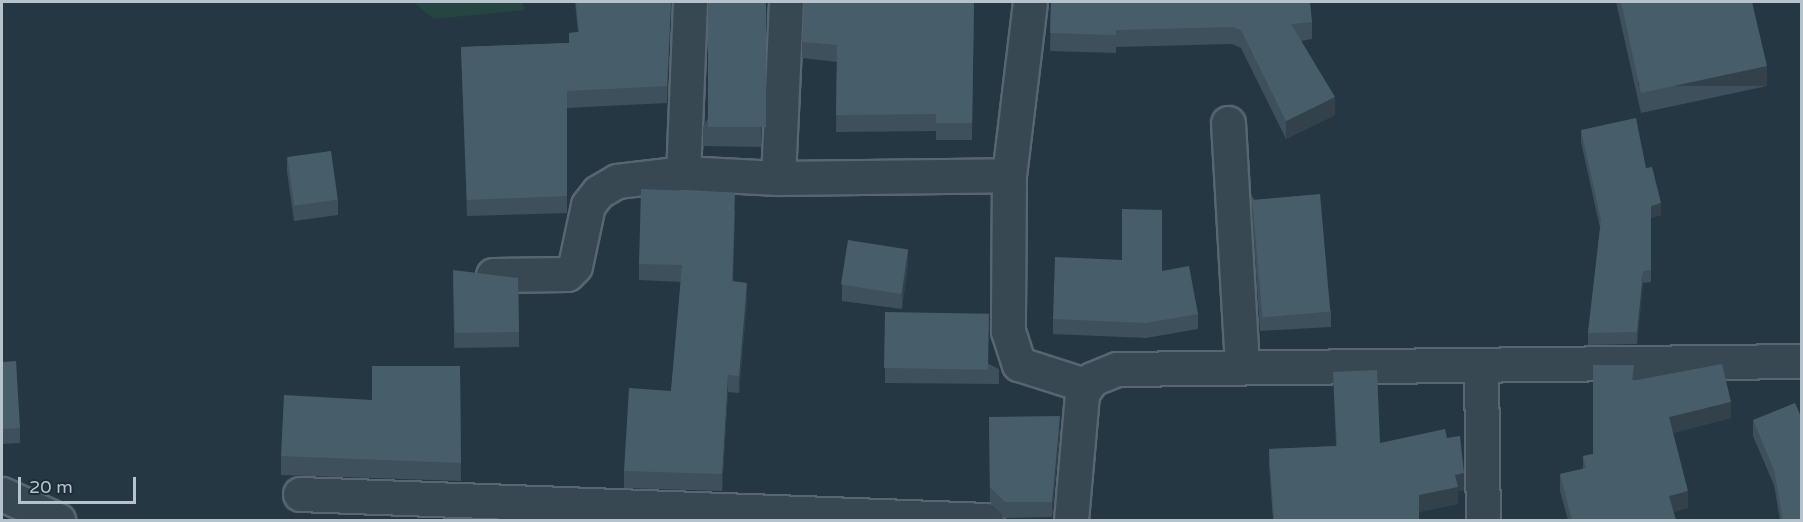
<!DOCTYPE html>
<html>
<head>
<meta charset="utf-8">
<style>
  body { margin:0 }
  #map { position:relative; width:1803px; height:522px; overflow:hidden; background:#243743; font-family:"Varela Round",sans-serif }
  div>[style] { position:absolute }
  .green>* { inset:0; background:#264442 }
  .roads { filter:drop-shadow(2px 0 #576670) drop-shadow(-2px 0 #576670) drop-shadow(0 2px #576670) drop-shadow(0 -2px #576670) }
  .minor>* { height:33px; margin:-16.5px; padding:0 16.5px; transform-origin:16.5px; border-radius:16.5px; background:#384853 }
  .wall>* { inset:0; background:#3e505b; transform-origin:0 0 }
  .shaded-wall>* { inset:0; background:#32414a; transform-origin:0 0 }
  .building>* { inset:0; background:#485d6a; transform-origin:0 0 }
  span { translate:-50% -50%; white-space:nowrap; text-align:center; line-height:1.15; -webkit-text-stroke:5px #1d2d38; paint-order:stroke }
  .frame { position:absolute; inset:0; border:3px solid #b6c3cd; pointer-events:none }
  .scale { position:absolute; left:18px; top:477px; width:118px; height:27px; box-sizing:border-box; border:3px solid #b6c3cd; border-top:0; padding-left:8px; font-size:18px; line-height:21px; white-space:nowrap; color:#b6c3cd; -webkit-text-stroke:4px #1d2d38; paint-order:stroke }
</style>
</head>
<body>
<div id="map">
  <div class="green">
    <i style="clip-path:polygon(413px 2px,522px 2px,525px 10px,434px 19px)"></i>
  </div>
  <div class="roads">
    <div class="minor">
      <i style="left:690px;top:2px;width:171px;rotate:92.3deg"></i>
      <i style="left:683px;top:173px;width:95px;rotate:3deg"></i>
      <i style="left:778px;top:178px;width:231px;rotate:-0.7deg"></i>
      <i style="left:1030px;top:2px;width:174px;rotate:96.9deg"></i>
      <i style="left:1009px;top:175px;width:156px;rotate:90.4deg"></i>
      <i style="left:1008px;top:331px;width:35px;rotate:72deg"></i>
      <i style="left:1019px;top:364px;width:69px;rotate:17.7deg"></i>
      <i style="left:1228px;top:123px;width:242px;rotate:86.7deg"></i>
      <i style="left:778px;top:178px;width:176px;rotate:-87.4deg"></i>
      <i style="left:493px;top:275px;width:74px;rotate:-0.8deg"></i>
      <i style="left:567px;top:274px;width:11px;rotate:-45deg"></i>
      <i style="left:575px;top:266px;width:62px;rotate:-78deg"></i>
      <i style="left:588px;top:205px;width:16px;rotate:-52deg"></i>
      <i style="left:598px;top:192px;width:22px;rotate:-30deg"></i>
      <i style="left:617px;top:181px;width:66px;rotate:-6.9deg"></i>
      <i style="left:1481px;top:367px;width:153px;rotate:89.3deg"></i>
      <i style="left:2px;top:494px;width:62px;rotate:24.9deg"></i>
      <i style="left:300px;top:494px;width:687px;rotate:2.17deg"></i>
      <i style="left:1071px;top:520px;width:127px;rotate:-85deg"></i>
      <i style="left:1082px;top:393px;width:17px;rotate:-54deg"></i>
      <i style="left:1092px;top:379px;width:27px;rotate:-22deg"></i>
      <i style="left:1117px;top:369px;width:685px;rotate:-0.67deg"></i>
    </div>
  </div>
  <div class="wall">
    <i style="clip-path:polygon(575px 2px,671px 2px,667px 103px,567px 108px,567px 213px,467px 216px,461px 47px,569px 43px,569px 33px,578px 32px)"></i>
    <i style="clip-path:polygon(974px 2px,972px 140px,936px 140px,936px 131px,836px 132px,837px 62px,802px 58px,802px 42px)"></i>
    <i style="clip-path:polygon(1051px 2px,1312px 22px,1312px 39px,1301px 41px,1335px 115px,1286px 139px,1241px 48px,1232px 44px,1116px 47px,1116px 53px,1050px 51px)"></i>
    <i style="clip-path:polygon(1616px 2px,1752px 2px,1767px 86px,1641px 113px)"></i>
    <i style="clip-path:polygon(767px 14px,761px 147px,703px 146px,703px 127px)"></i>
    <i style="clip-path:polygon(1581px 130px,1646px 168px,1661px 215px,1651px 218px,1651px 282px,1643px 283px,1637px 344px,1588px 345px,1588px 333px,1600px 228px,1581px 142px)"></i>
    <i style="clip-path:polygon(287px 157px,338px 200px,338px 215px,294px 221px,287px 172px)"></i>
    <i style="clip-path:polygon(1252px 196px,1331px 311px,1331px 327px,1260px 331px,1252px 211px)"></i>
    <i style="clip-path:polygon(735px 210px,733px 281px,747px 300px,739px 393px,728px 392px,722px 491px,624px 488px,624px 471px,671px 391px,681px 282px,639px 280px,639px 264px)"></i>
    <i style="clip-path:polygon(1122px 260px,1162px 271px,1198px 314px,1198px 329px,1146px 338px,1053px 334px,1053px 319px)"></i>
    <i style="clip-path:polygon(908px 264px,902px 309px,842px 301px,842px 285px)"></i>
    <i style="left:518px;top:278px;width:69px;height:65px;rotate:89deg"></i>
    <i style="clip-path:polygon(885px 312px,999px 369px,999px 384px,885px 383px)"></i>
    <i style="clip-path:polygon(2px 362px,20px 428px,20px 443px,2px 444px)"></i>
    <i style="clip-path:polygon(460px 366px,461px 481px,281px 475px,281px 456px,372px 400px)"></i>
    <i style="clip-path:polygon(1333px 372px,1380px 443px,1447px 438px,1464px 490px,1458px 491px,1458px 504px,1419px 512px,1419px 520px,1273px 520px,1269px 465px,1269px 449px,1336px 446px)"></i>
    <i style="clip-path:polygon(1634px 380px,1731px 418px,1673px 433px,1688px 508px,1673px 512px,1676px 520px,1568px 520px,1560px 491px,1560px 474px,1583px 469px,1583px 456px,1593px 454px)"></i>
    <i style="clip-path:polygon(989px 417px,1060px 431px,1052px 517px,1005px 518px,990px 502px)"></i>
    <i style="clip-path:polygon(1753px 420px,1802px 520px,1780px 520px,1774px 485px,1753px 436px)"></i>
  </div>
  <div class="shaded-wall">
    <i style="clip-path:polygon(671px 2px,667px 103px,667px 86px)"></i>
    <i style="clip-path:polygon(767px 2px,767px 14px,761px 147px,761px 127px)"></i>
    <i style="left:1767px;top:66px;width:20px;height:129px;rotate:90deg"></i>
    <i style="clip-path:polygon(1335px 97px,1335px 115px,1286px 139px,1286px 121px)"></i>
    <i style="clip-path:polygon(1661px 203px,1661px 215px,1651px 218px,1651px 206px)"></i>
    <i style="clip-path:polygon(908px 249px,908px 264px,902px 309px,902px 294px)"></i>
    <i style="clip-path:polygon(1643px 271px,1643px 283px,1637px 344px,1637px 332px)"></i>
    <i style="clip-path:polygon(747px 283px,747px 300px,739px 393px,739px 376px)"></i>
    <i style="clip-path:polygon(728px 375px,728px 392px,722px 491px,722px 474px)"></i>
    <i style="clip-path:polygon(1731px 402px,1731px 418px,1669px 434px,1669px 417px)"></i>
    <i style="clip-path:polygon(1060px 416px,1060px 431px,1052px 517px,1052px 502px)"></i>
    <i style="clip-path:polygon(1464px 473px,1464px 490px,1458px 491px,1458px 504px,1419px 512px,1419px 495px,1455px 475px)"></i>
    <i style="clip-path:polygon(1688px 491px,1688px 508px,1669px 513px,1669px 496px)"></i>
  </div>
  <div class="building">
    <i style="clip-path:polygon(576px 2px,671px 2px,667px 86px,567px 91px,567px 196px,467px 200px,461px 47px,569px 43px,569px 33px,579px 32px)"></i>
    <i style="left:708px;top:2px;width:58px;height:125px"></i>
    <i style="clip-path:polygon(804px 2px,974px 2px,972px 123px,936px 123px,936px 114px,836px 115px,837px 45px,802px 42px)"></i>
    <i style="clip-path:polygon(1051px 2px,1310px 2px,1312px 22px,1291px 24px,1335px 97px,1286px 121px,1241px 30px,1232px 27px,1116px 30px,1116px 35px,1050px 33px)"></i>
    <i style="clip-path:polygon(1621px 2px,1752px 2px,1767px 66px,1641px 93px)"></i>
    <i style="clip-path:polygon(1636px 118px,1646px 168px,1652px 167px,1661px 203px,1651px 206px,1651px 270px,1643px 271px,1637px 332px,1588px 333px,1601px 220px,1581px 130px)"></i>
    <i style="left:331px;top:151px;width:49px;height:44px;rotate:82deg"></i>
    <i style="clip-path:polygon(641px 189px,735px 193px,732px 281px,747px 283px,739px 376px,728px 375px,722px 474px,624px 471px,629px 388px,671px 391px,682px 265px,639px 264px)"></i>
    <i style="left:1320px;top:194px;width:118px;height:68px;rotate:85deg"></i>
    <i style="clip-path:polygon(1122px 209px,1162px 210px,1162px 271px,1189px 266px,1198px 314px,1146px 323px,1053px 319px,1055px 257px,1122px 260px)"></i>
    <i style="left:848px;top:240px;width:61px;height:45px;rotate:9deg"></i>
    <i style="clip-path:polygon(453px 270px,518px 278px,519px 332px,455px 333px)"></i>
    <i style="left:885px;top:312px;width:104px;height:56px;rotate:1deg"></i>
    <i style="clip-path:polygon(16px 361px,20px 428px,2px 429px,2px 362px)"></i>
    <i style="clip-path:polygon(1722px 364px,1731px 402px,1669px 417px,1688px 491px,1669px 496px,1676px 520px,1572px 520px,1560px 474px,1586px 468px,1583px 456px,1593px 454px,1593px 365px,1634px 365px,1632px 381px)"></i>
    <i style="clip-path:polygon(372px 366px,460px 366px,461px 463px,281px 456px,284px 395px,372px 400px)"></i>
    <i style="clip-path:polygon(1377px 370px,1380px 443px,1445px 429px,1447px 438px,1460px 436px,1464px 473px,1455px 475px,1458px 487px,1419px 495px,1419px 520px,1274px 520px,1269px 449px,1337px 446px,1333px 372px)"></i>
    <i style="clip-path:polygon(1795px 403px,1802px 419px,1802px 520px,1783px 520px,1774px 470px,1753px 420px)"></i>
    <i style="clip-path:polygon(1060px 416px,1052px 502px,1005px 502px,990px 487px,989px 417px)"></i>
  </div>
  <div class="frame"></div>
  <div class="scale">20 m</div>
</div>
</body>
</html>
